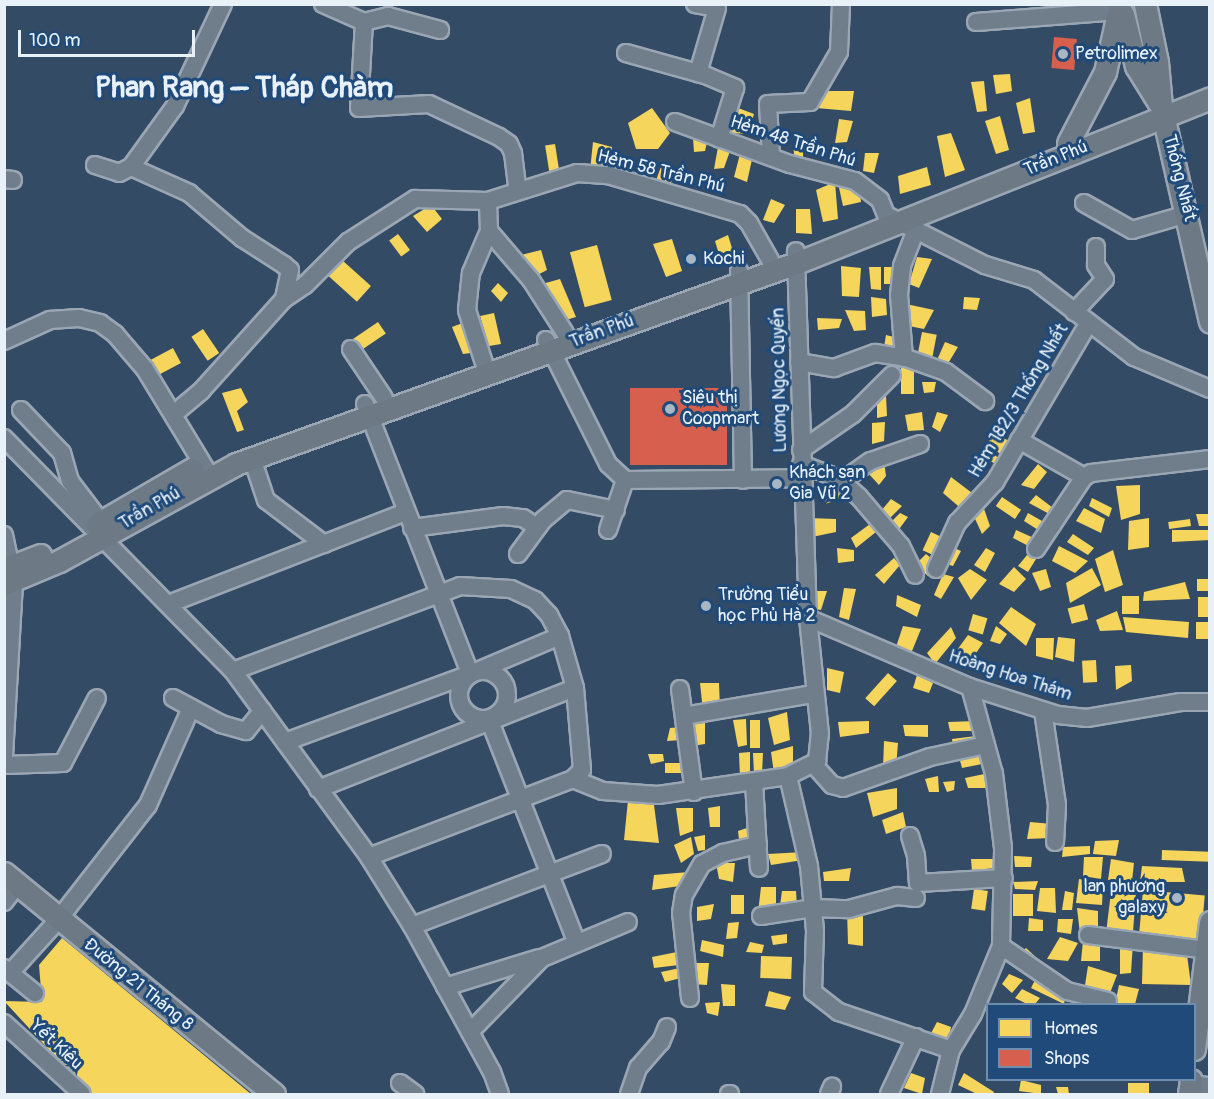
<!DOCTYPE html>
<html>
<head>
<meta charset="utf-8">
<style>
  body { margin:0 }
  #map { position:relative; width:1214px; height:1099px; overflow:hidden; background:#344b65; font-family:Pangolin,sans-serif }
  div>[style] { position:absolute }
  .homes>* { inset:0; background:#f6d55c; transform-origin:0 0 }
  .shops>* { inset:0; background:#d6604d; transform-origin:0 0 }
  .roads { filter:drop-shadow(2px 0 #9aa6b3) drop-shadow(-2px 0 #9aa6b3) drop-shadow(0 2px #9aa6b3) drop-shadow(0 -2px #9aa6b3) }
  .minor>* { height:16px; margin:-8px; padding:0 8px; transform-origin:8px; border-radius:8px; background:#707e8c }
  .minor>.ring { margin:-8px; padding:0; box-sizing:content-box; background:none; border:16px solid #707e8c; border-radius:50% }
  .major>* { height:21px; margin:-10.5px; padding:0 10.5px; transform-origin:10.5px; border-radius:10.5px; background:#6d7a86 }
  .dots>* { width:16px; height:16px; translate:-50% -50%; box-sizing:border-box; border:3px solid #1f4a7a; border-radius:50% }
  span { translate:-50% -50%; white-space:nowrap; text-align:center; line-height:1.15; -webkit-text-stroke:6px #1f4a7a; paint-order:stroke }
  .poi-label { font-size:18px; color:#e8f1f8 }
  .left { translate:0 -50%; text-align:left }
  .right { translate:-100% -50%; text-align:right }
  .street-label { font-size:18px; color:#e8f1f8 }
  .town-label { font-size:30px; color:#e8f1f8; font-weight:700 }
  .frame { position:absolute; inset:0; border:6px solid #e8f1f8; pointer-events:none }
  .legend { position:absolute; left:986px; top:1003px; width:210px; height:78px; box-sizing:border-box; background:#1f4a7a; border:2px solid #6f8dac; margin:0; padding:8px 10px; list-style:none; font-size:18px; color:#e8f1f8 }
  .legend li { display:flex; align-items:center; gap:12px; height:30px }
  .legend b { width:30px; border:2px solid #6f8dac }
  .scale { position:absolute; left:18px; top:30px; width:177px; height:27px; box-sizing:border-box; border:3px solid #e8f1f8; border-top:0; padding-left:8px; font-size:18px; line-height:21px; white-space:nowrap; color:#e8f1f8; -webkit-text-stroke:4px #1f4a7a; paint-order:stroke }
</style>
</head>
<body>
<div id="map">
  <div class="homes">
    <i style="clip-path:polygon(1010px 74px,1012px 91px,996px 94px,993px 75px)"></i>
    <i style="clip-path:polygon(984px 81px,987px 111px,977px 112px,971px 82px)"></i>
    <i style="clip-path:polygon(818px 91px,854px 91px,851px 111px,816px 108px)"></i>
    <i style="clip-path:polygon(1030px 98px,1035px 132px,1023px 134px,1016px 103px)"></i>
    <i style="clip-path:polygon(652px 108px,670px 133px,658px 149px,636px 149px,628px 123px)"></i>
    <i style="clip-path:polygon(738px 108px,754px 114px,748px 134px,731px 133px)"></i>
    <i style="clip-path:polygon(1000px 116px,1009px 150px,996px 154px,985px 121px)"></i>
    <i style="clip-path:polygon(839px 119px,853px 121px,847px 142px,835px 143px)"></i>
    <i style="clip-path:polygon(951px 133px,965px 170px,945px 177px,937px 136px)"></i>
    <i style="clip-path:polygon(693px 138px,708px 138px,705px 151px,694px 152px)"></i>
    <i style="clip-path:polygon(593px 142px,612px 147px,611px 172px,590px 171px)"></i>
    <i style="clip-path:polygon(793px 143px,803px 143px,803px 166px,795px 165px)"></i>
    <i style="left:555px;top:144px;width:26px;height:10px;rotate:81deg"></i>
    <i style="clip-path:polygon(718px 147px,730px 151px,724px 168px,714px 169px)"></i>
    <i style="clip-path:polygon(865px 153px,879px 153px,874px 173px,863px 171px)"></i>
    <i style="clip-path:polygon(740px 154px,753px 155px,747px 182px,734px 177px)"></i>
    <i style="left:662px;top:164px;width:15px;height:22px;rotate:20deg"></i>
    <i style="clip-path:polygon(927px 167px,931px 185px,900px 194px,898px 176px)"></i>
    <i style="clip-path:polygon(835px 182px,838px 219px,823px 222px,816px 190px)"></i>
    <i style="clip-path:polygon(858px 182px,861px 202px,843px 206px,838px 183px)"></i>
    <i style="clip-path:polygon(771px 199px,785px 205px,774px 223px,763px 220px)"></i>
    <i style="clip-path:polygon(431px 205px,442px 219px,427px 232px,413px 216px)"></i>
    <i style="clip-path:polygon(796px 209px,810px 209px,812px 234px,796px 233px)"></i>
    <i style="left:398px;top:234px;width:20px;height:11px;rotate:53deg"></i>
    <i style="clip-path:polygon(728px 235px,735px 258px,722px 264px,715px 241px)"></i>
    <i style="clip-path:polygon(672px 239px,682px 271px,666px 277px,653px 244px)"></i>
    <i style="left:597px;top:245px;width:57px;height:28px;rotate:75deg"></i>
    <i style="clip-path:polygon(541px 250px,547px 270px,526px 281px,517px 256px)"></i>
    <i style="clip-path:polygon(917px 257px,932px 259px,919px 288px,909px 284px)"></i>
    <i style="left:342px;top:260px;width:39px;height:21px;rotate:42deg"></i>
    <i style="clip-path:polygon(841px 266px,861px 268px,859px 297px,842px 296px)"></i>
    <i style="clip-path:polygon(869px 267px,881px 267px,881px 290px,871px 289px)"></i>
    <i style="left:884px;top:267px;width:16px;height:17px"></i>
    <i style="clip-path:polygon(560px 279px,576px 317px,559px 322px,542px 284px)"></i>
    <i style="clip-path:polygon(498px 283px,508px 293px,501px 302px,491px 291px)"></i>
    <i style="clip-path:polygon(871px 297px,886px 299px,887px 315px,872px 317px)"></i>
    <i style="clip-path:polygon(964px 297px,980px 298px,977px 310px,963px 309px)"></i>
    <i style="clip-path:polygon(906px 304px,934px 310px,924px 329px,904px 325px)"></i>
    <i style="clip-path:polygon(845px 310px,865px 311px,866px 330px,854px 331px)"></i>
    <i style="clip-path:polygon(494px 313px,501px 344px,489px 346px,480px 316px)"></i>
    <i style="clip-path:polygon(817px 318px,842px 319px,839px 328px,818px 330px)"></i>
    <i style="clip-path:polygon(468px 321px,478px 352px,463px 354px,452px 327px)"></i>
    <i style="left:378px;top:322px;width:14px;height:36px;rotate:56deg"></i>
    <i style="left:203px;top:329px;width:29px;height:14px;rotate:56deg"></i>
    <i style="left:922px;top:332px;width:15px;height:27px;rotate:11deg"></i>
    <i style="clip-path:polygon(886px 335px,902px 339px,898px 355px,883px 353px)"></i>
    <i style="clip-path:polygon(945px 342px,958px 347px,941px 375px,933px 369px)"></i>
    <i style="left:173px;top:348px;width:17px;height:32px;rotate:62deg"></i>
    <i style="left:901px;top:364px;width:13px;height:30px"></i>
    <i style="clip-path:polygon(922px 382px,936px 382px,934px 392px,924px 393px)"></i>
    <i style="clip-path:polygon(241px 388px,248px 402px,237px 411px,244px 430px,237px 432px,222px 393px)"></i>
    <i style="clip-path:polygon(886px 396px,887px 416px,877px 418px,877px 397px)"></i>
    <i style="clip-path:polygon(922px 412px,924px 430px,908px 431px,905px 415px)"></i>
    <i style="clip-path:polygon(937px 412px,948px 415px,940px 432px,932px 427px)"></i>
    <i style="clip-path:polygon(885px 422px,884px 441px,872px 444px,872px 423px)"></i>
    <i style="clip-path:polygon(991px 430px,1015px 445px,1006px 458px,988px 445px)"></i>
    <i style="clip-path:polygon(986px 450px,1004px 461px,999px 466px,980px 455px)"></i>
    <i style="clip-path:polygon(884px 461px,886px 476px,879px 485px,867px 472px)"></i>
    <i style="clip-path:polygon(1038px 464px,1047px 472px,1034px 489px,1021px 485px)"></i>
    <i style="clip-path:polygon(951px 477px,976px 496px,964px 511px,943px 493px)"></i>
    <i style="left:842px;top:482px;width:15px;height:22px;rotate:70deg"></i>
    <i style="clip-path:polygon(1140px 485px,1140px 514px,1121px 520px,1116px 486px)"></i>
    <i style="clip-path:polygon(1036px 495px,1057px 511px,1053px 516px,1029px 503px)"></i>
    <i style="left:1002px;top:497px;width:23px;height:11px;rotate:34deg"></i>
    <i style="clip-path:polygon(1092px 498px,1112px 508px,1109px 517px,1089px 506px)"></i>
    <i style="clip-path:polygon(891px 499px,902px 506px,888px 520px,881px 511px)"></i>
    <i style="clip-path:polygon(982px 503px,990px 526px,982px 534px,971px 510px)"></i>
    <i style="clip-path:polygon(1084px 508px,1105px 519px,1101px 533px,1076px 521px)"></i>
    <i style="clip-path:polygon(900px 513px,908px 517px,897px 532px,890px 523px)"></i>
    <i style="clip-path:polygon(1028px 513px,1049px 525px,1043px 533px,1024px 521px)"></i>
    <i style="clip-path:polygon(1196px 514px,1210px 514px,1210px 526px,1199px 526px)"></i>
    <i style="clip-path:polygon(808px 518px,836px 519px,836px 532px,807px 538px)"></i>
    <i style="clip-path:polygon(1149px 518px,1149px 547px,1128px 550px,1129px 521px)"></i>
    <i style="left:1190px;top:519px;width:7px;height:22px;rotate:82deg"></i>
    <i style="clip-path:polygon(870px 524px,876px 532px,856px 548px,851px 538px)"></i>
    <i style="clip-path:polygon(1016px 530px,1036px 539px,1036px 550px,1013px 538px)"></i>
    <i style="clip-path:polygon(1172px 530px,1210px 530px,1210px 540px,1172px 542px)"></i>
    <i style="left:931px;top:532px;width:17px;height:20px;rotate:25deg"></i>
    <i style="clip-path:polygon(1073px 534px,1094px 548px,1088px 555px,1067px 542px)"></i>
    <i style="clip-path:polygon(948px 545px,961px 551px,953px 566px,943px 563px)"></i>
    <i style="clip-path:polygon(1059px 546px,1088px 561px,1075px 573px,1052px 561px)"></i>
    <i style="clip-path:polygon(837px 548px,854px 550px,854px 561px,838px 563px)"></i>
    <i style="clip-path:polygon(986px 548px,995px 553px,985px 572px,974px 565px)"></i>
    <i style="clip-path:polygon(1113px 550px,1123px 585px,1105px 592px,1095px 559px)"></i>
    <i style="clip-path:polygon(926px 554px,937px 563px,928px 576px,915px 565px)"></i>
    <i style="clip-path:polygon(1027px 555px,1036px 559px,1028px 572px,1018px 566px)"></i>
    <i style="clip-path:polygon(894px 558px,900px 565px,884px 584px,875px 575px)"></i>
    <i style="clip-path:polygon(1014px 567px,1026px 579px,1014px 592px,999px 584px)"></i>
    <i style="clip-path:polygon(1092px 568px,1101px 585px,1070px 603px,1066px 583px)"></i>
    <i style="clip-path:polygon(970px 569px,987px 580px,971px 600px,958px 578px)"></i>
    <i style="clip-path:polygon(1046px 569px,1051px 587px,1040px 591px,1032px 573px)"></i>
    <i style="clip-path:polygon(943px 574px,954px 577px,941px 599px,934px 595px)"></i>
    <i style="left:1197px;top:579px;width:13px;height:12px"></i>
    <i style="clip-path:polygon(1185px 582px,1190px 599px,1143px 601px,1144px 592px)"></i>
    <i style="clip-path:polygon(844px 588px,856px 589px,849px 620px,839px 617px)"></i>
    <i style="clip-path:polygon(813px 591px,827px 591px,821px 610px,810px 608px)"></i>
    <i style="clip-path:polygon(897px 595px,921px 605px,917px 617px,896px 606px)"></i>
    <i style="left:1122px;top:596px;width:17px;height:18px"></i>
    <i style="left:1198px;top:597px;width:12px;height:20px"></i>
    <i style="left:1084px;top:604px;width:16px;height:17px;rotate:75deg"></i>
    <i style="clip-path:polygon(1011px 607px,1036px 624px,1026px 646px,999px 623px)"></i>
    <i style="clip-path:polygon(1117px 611px,1123px 630px,1100px 631px,1096px 620px)"></i>
    <i style="left:973px;top:614px;width:15px;height:17px;rotate:16deg"></i>
    <i style="clip-path:polygon(1123px 617px,1189px 622px,1188px 638px,1126px 632px)"></i>
    <i style="left:1196px;top:622px;width:14px;height:17px"></i>
    <i style="clip-path:polygon(903px 626px,921px 629px,912px 651px,895px 650px)"></i>
    <i style="clip-path:polygon(996px 626px,1007px 634px,1000px 644px,990px 641px)"></i>
    <i style="clip-path:polygon(951px 627px,956px 638px,935px 664px,927px 653px)"></i>
    <i style="clip-path:polygon(968px 635px,983px 643px,970px 662px,957px 650px)"></i>
    <i style="clip-path:polygon(1058px 637px,1075px 639px,1074px 662px,1055px 657px)"></i>
    <i style="clip-path:polygon(1036px 638px,1054px 638px,1053px 660px,1036px 656px)"></i>
    <i style="left:1096px;top:660px;width:22px;height:14px;rotate:87deg"></i>
    <i style="clip-path:polygon(1131px 665px,1132px 681px,1116px 690px,1115px 666px)"></i>
    <i style="clip-path:polygon(827px 668px,844px 672px,840px 693px,827px 690px)"></i>
    <i style="left:888px;top:673px;width:12px;height:34px;rotate:42deg"></i>
    <i style="clip-path:polygon(917px 675px,933px 683px,929px 693px,913px 688px)"></i>
    <i style="clip-path:polygon(700px 683px,719px 683px,720px 709px,703px 711px)"></i>
    <i style="clip-path:polygon(787px 712px,790px 740px,774px 745px,768px 718px)"></i>
    <i style="clip-path:polygon(746px 719px,747px 745px,738px 747px,733px 720px)"></i>
    <i style="left:750px;top:720px;width:10px;height:28px"></i>
    <i style="clip-path:polygon(869px 721px,869px 733px,840px 737px,838px 722px)"></i>
    <i style="clip-path:polygon(976px 721px,977px 731px,950px 731px,948px 722px)"></i>
    <i style="clip-path:polygon(705px 723px,705px 744px,692px 746px,689px 724px)"></i>
    <i style="clip-path:polygon(903px 725px,928px 725px,928px 737px,905px 736px)"></i>
    <i style="clip-path:polygon(682px 727px,681px 740px,667px 741px,670px 728px)"></i>
    <i style="clip-path:polygon(976px 736px,978px 743px,954px 751px,952px 739px)"></i>
    <i style="clip-path:polygon(884px 741px,898px 743px,896px 767px,883px 769px)"></i>
    <i style="clip-path:polygon(793px 746px,793px 771px,774px 773px,771px 752px)"></i>
    <i style="clip-path:polygon(985px 746px,987px 763px,962px 768px,958px 753px)"></i>
    <i style="clip-path:polygon(750px 752px,750px 774px,740px 777px,739px 753px)"></i>
    <i style="clip-path:polygon(753px 753px,763px 753px,762px 774px,754px 774px)"></i>
    <i style="clip-path:polygon(648px 754px,663px 754px,664px 761px,651px 764px)"></i>
    <i style="left:683px;top:763px;width:10px;height:18px;rotate:90deg"></i>
    <i style="clip-path:polygon(989px 773px,990px 788px,968px 788px,965px 778px)"></i>
    <i style="clip-path:polygon(938px 776px,939px 792px,929px 792px,925px 779px)"></i>
    <i style="clip-path:polygon(955px 781px,954px 790px,947px 792px,943px 782px)"></i>
    <i style="clip-path:polygon(897px 788px,897px 809px,873px 817px,867px 793px)"></i>
    <i style="clip-path:polygon(628px 800px,654px 805px,659px 843px,624px 840px)"></i>
    <i style="clip-path:polygon(720px 806px,720px 827px,710px 827px,708px 808px)"></i>
    <i style="clip-path:polygon(676px 808px,693px 808px,693px 831px,680px 836px)"></i>
    <i style="clip-path:polygon(903px 812px,906px 827px,886px 834px,882px 820px)"></i>
    <i style="clip-path:polygon(1030px 822px,1052px 824px,1050px 838px,1027px 839px)"></i>
    <i style="clip-path:polygon(750px 827px,750px 842px,740px 847px,738px 831px)"></i>
    <i style="clip-path:polygon(705px 835px,705px 850px,698px 851px,694px 837px)"></i>
    <i style="clip-path:polygon(691px 837px,694px 854px,681px 863px,674px 845px)"></i>
    <i style="clip-path:polygon(1119px 840px,1116px 856px,1093px 854px,1095px 841px)"></i>
    <i style="clip-path:polygon(1090px 846px,1090px 854px,1062px 857px,1063px 847px)"></i>
    <i style="left:1162px;top:850px;width:48px;height:10px;rotate:2deg"></i>
    <i style="clip-path:polygon(803px 852px,803px 860px,771px 865px,768px 854px)"></i>
    <i style="clip-path:polygon(1014px 856px,1032px 857px,1031px 867px,1015px 867px)"></i>
    <i style="clip-path:polygon(1084px 857px,1103px 857px,1101px 879px,1083px 876px)"></i>
    <i style="clip-path:polygon(971px 859px,993px 859px,993px 868px,972px 871px)"></i>
    <i style="clip-path:polygon(1111px 859px,1134px 863px,1132px 881px,1108px 880px)"></i>
    <i style="clip-path:polygon(716px 863px,735px 863px,733px 882px,719px 879px)"></i>
    <i style="clip-path:polygon(1142px 866px,1182px 868px,1185px 882px,1140px 882px)"></i>
    <i style="clip-path:polygon(851px 868px,849px 881px,824px 881px,823px 872px)"></i>
    <i style="clip-path:polygon(689px 872px,687px 885px,652px 890px,654px 875px)"></i>
    <i style="clip-path:polygon(1079px 879px,1103px 883px,1102px 905px,1076px 903px)"></i>
    <i style="clip-path:polygon(1038px 881px,1035px 890px,1015px 889px,1013px 882px)"></i>
    <i style="clip-path:polygon(761px 887px,776px 887px,776px 911px,758px 913px)"></i>
    <i style="clip-path:polygon(1040px 888px,1055px 888px,1056px 913px,1037px 911px)"></i>
    <i style="left:974px;top:889px;width:14px;height:20px;rotate:8deg"></i>
    <i style="left:1143px;top:890px;width:62px;height:50px;rotate:5deg"></i>
    <i style="clip-path:polygon(782px 891px,796px 891px,797px 908px,779px 913px)"></i>
    <i style="clip-path:polygon(1065px 891px,1074px 893px,1072px 910px,1062px 910px)"></i>
    <i style="clip-path:polygon(1111px 892px,1136px 892px,1133px 932px,1106px 933px)"></i>
    <i style="left:1013px;top:894px;width:20px;height:22px"></i>
    <i style="left:731px;top:895px;width:13px;height:19px"></i>
    <i style="clip-path:polygon(714px 904px,711px 919px,697px 921px,697px 907px)"></i>
    <i style="clip-path:polygon(1077px 908px,1098px 911px,1098px 934px,1080px 934px)"></i>
    <i style="clip-path:polygon(847px 909px,863px 911px,863px 946px,848px 944px)"></i>
    <i style="clip-path:polygon(1029px 918px,1043px 920px,1043px 931px,1028px 931px)"></i>
    <i style="clip-path:polygon(1058px 919px,1073px 919px,1071px 934px,1057px 932px)"></i>
    <i style="clip-path:polygon(739px 922px,737px 938px,726px 939px,728px 923px)"></i>
    <i style="clip-path:polygon(787px 934px,787px 943px,773px 945px,771px 936px)"></i>
    <i style="clip-path:polygon(1060px 937px,1078px 943px,1068px 961px,1047px 959px)"></i>
    <i style="clip-path:polygon(62px 938px,251px 1094px,90px 1094px,4px 1001px,42px 1002px,39px 965px)"></i>
    <i style="clip-path:polygon(1100px 938px,1100px 961px,1081px 961px,1083px 941px)"></i>
    <i style="clip-path:polygon(702px 940px,724px 945px,723px 957px,700px 951px)"></i>
    <i style="clip-path:polygon(750px 942px,764px 945px,762px 953px,746px 952px)"></i>
    <i style="clip-path:polygon(1120px 942px,1133px 942px,1131px 973px,1120px 974px)"></i>
    <i style="clip-path:polygon(1143px 945px,1186px 947px,1191px 985px,1142px 984px)"></i>
    <i style="clip-path:polygon(1026px 948px,1040px 961px,1033px 972px,1016px 957px)"></i>
    <i style="clip-path:polygon(677px 952px,679px 965px,654px 968px,652px 957px)"></i>
    <i style="left:761px;top:956px;width:31px;height:22px;rotate:2deg"></i>
    <i style="clip-path:polygon(691px 963px,709px 963px,707px 985px,691px 984px)"></i>
    <i style="clip-path:polygon(1088px 966px,1117px 975px,1110px 993px,1085px 985px)"></i>
    <i style="clip-path:polygon(685px 967px,685px 977px,665px 982px,661px 972px)"></i>
    <i style="clip-path:polygon(1009px 974px,1023px 980px,1012px 993px,1002px 984px)"></i>
    <i style="clip-path:polygon(1037px 976px,1066px 994px,1064px 1004px,1031px 988px)"></i>
    <i style="clip-path:polygon(721px 984px,735px 985px,735px 1006px,723px 1006px)"></i>
    <i style="clip-path:polygon(1119px 985px,1139px 989px,1135px 1004px,1115px 1004px)"></i>
    <i style="clip-path:polygon(1022px 989px,1040px 998px,1035px 1004px,1027px 1004px,1015px 998px)"></i>
    <i style="clip-path:polygon(769px 991px,791px 997px,785px 1010px,765px 1006px)"></i>
    <i style="clip-path:polygon(720px 1002px,718px 1016px,707px 1013px,705px 1003px)"></i>
    <i style="clip-path:polygon(937px 1022px,951px 1027px,947px 1046px,929px 1037px)"></i>
    <i style="clip-path:polygon(911px 1073px,925px 1078px,922px 1094px,904px 1088px)"></i>
    <i style="clip-path:polygon(964px 1073px,994px 1092px,993px 1094px,977px 1094px,958px 1085px)"></i>
    <i style="clip-path:polygon(1021px 1080px,1041px 1085px,1041px 1094px,1019px 1091px)"></i>
    <i style="left:1128px;top:1083px;width:21px;height:11px"></i>
    <i style="clip-path:polygon(1056px 1087px,1068px 1087px,1069px 1094px,1058px 1094px)"></i>
  </div>
  <div class="shops">
    <i style="left:1054px;top:37px;width:23px;height:31px;rotate:5deg"></i>
    <i style="left:630px;top:388px;width:97px;height:77px"></i>
  </div>
  <div class="roads">
    <div class="minor">
      <i style="left:323px;top:4px;width:45px;rotate:23.7deg"></i>
      <i style="left:364px;top:22px;width:25px;rotate:-14deg"></i>
      <i style="left:388px;top:16px;width:54px;rotate:15.1deg"></i>
      <i style="left:695px;top:4px;width:22px;rotate:10deg"></i>
      <i style="left:717px;top:8px;width:68px;rotate:106.3deg"></i>
      <i style="left:364px;top:22px;width:86px;rotate:93.3deg"></i>
      <i style="left:359px;top:108px;width:70px;rotate:-3.3deg"></i>
      <i style="left:429px;top:104px;width:77px;rotate:25.2deg"></i>
      <i style="left:499px;top:137px;width:12px;rotate:35deg"></i>
      <i style="left:509px;top:144px;width:10px;rotate:66deg"></i>
      <i style="left:513px;top:153px;width:38px;rotate:83deg"></i>
      <i style="left:976px;top:22px;width:143px;rotate:-4.4deg"></i>
      <i style="left:626px;top:53px;width:82px;rotate:15.6deg"></i>
      <i style="left:705px;top:75px;width:33px;rotate:23deg"></i>
      <i style="left:735px;top:88px;width:53px;rotate:107.4deg"></i>
      <i style="left:675px;top:122px;width:122px;rotate:20.1deg"></i>
      <i style="left:790px;top:164px;width:67px;rotate:14.7deg"></i>
      <i style="left:855px;top:181px;width:31px;rotate:37deg"></i>
      <i style="left:880px;top:200px;width:16px;rotate:68deg"></i>
      <i style="left:886px;top:215px;width:111px;rotate:26.8deg"></i>
      <i style="left:985px;top:265px;width:51px;rotate:17deg"></i>
      <i style="left:1034px;top:280px;width:126px;rotate:37.6deg"></i>
      <i style="left:1134px;top:357px;width:82px;rotate:22.8deg"></i>
      <i style="left:771px;top:156px;width:52px;rotate:-93.3deg"></i>
      <i style="left:768px;top:104px;width:42px;rotate:-2.7deg"></i>
      <i style="left:810px;top:102px;width:58px;rotate:-59.9deg"></i>
      <i style="left:839px;top:52px;width:47px;rotate:-87.6deg"></i>
      <i style="left:95px;top:165px;width:25px;rotate:18deg"></i>
      <i style="left:119px;top:173px;width:13px;rotate:-27deg"></i>
      <i style="left:131px;top:167px;width:75px;rotate:-54.2deg"></i>
      <i style="left:175px;top:106px;width:113px;rotate:-64.8deg"></i>
      <i style="left:131px;top:167px;width:64px;rotate:24.1deg"></i>
      <i style="left:189px;top:193px;width:70px;rotate:40.3deg"></i>
      <i style="left:242px;top:238px;width:50px;rotate:32.7deg"></i>
      <i style="left:284px;top:265px;width:8px;rotate:40deg"></i>
      <i style="left:290px;top:270px;width:30px;rotate:102deg"></i>
      <i style="left:4px;top:179px;width:9px;rotate:6deg"></i>
      <i style="left:1084px;top:203px;width:55px;rotate:29.4deg"></i>
      <i style="left:1132px;top:230px;width:57px;rotate:-16.2deg"></i>
      <i style="left:489px;top:231px;width:65px;rotate:49.4deg"></i>
      <i style="left:531px;top:280px;width:63px;rotate:57.3deg"></i>
      <i style="left:739px;top:271px;width:209px;rotate:88.9deg"></i>
      <i style="left:1074px;top:312px;width:45px;rotate:-46.8deg"></i>
      <i style="left:1105px;top:279px;width:17px;rotate:-123deg"></i>
      <i style="left:1096px;top:265px;width:18px;rotate:-90deg"></i>
      <i style="left:546px;top:340px;width:139px;rotate:63.4deg"></i>
      <i style="left:608px;top:464px;width:23px;rotate:43deg"></i>
      <i style="left:625px;top:480px;width:177px;rotate:-0.6deg"></i>
      <i style="left:4px;top:341px;width:51px;rotate:-24.5deg"></i>
      <i style="left:50px;top:320px;width:29px;rotate:-4deg"></i>
      <i style="left:79px;top:318px;width:22px;rotate:13deg"></i>
      <i style="left:100px;top:323px;width:19px;rotate:36deg"></i>
      <i style="left:115px;top:334px;width:46px;rotate:49.4deg"></i>
      <i style="left:145px;top:369px;width:125px;rotate:58.7deg"></i>
      <i style="left:351px;top:349px;width:59px;rotate:56deg"></i>
      <i style="left:904px;top:358px;width:63px;rotate:-94.5deg"></i>
      <i style="left:899px;top:295px;width:29px;rotate:-84deg"></i>
      <i style="left:902px;top:266px;width:40px;rotate:-69deg"></i>
      <i style="left:799px;top:362px;width:36px;rotate:10deg"></i>
      <i style="left:834px;top:368px;width:44px;rotate:-20.1deg"></i>
      <i style="left:875px;top:353px;width:31px;rotate:9deg"></i>
      <i style="left:906px;top:358px;width:42px;rotate:19.3deg"></i>
      <i style="left:946px;top:372px;width:49px;rotate:36.6deg"></i>
      <i style="left:484px;top:363px;width:56px;rotate:-107.8deg"></i>
      <i style="left:467px;top:310px;width:37px;rotate:-84deg"></i>
      <i style="left:471px;top:273px;width:46px;rotate:-66.8deg"></i>
      <i style="left:489px;top:231px;width:30px;rotate:-92deg"></i>
      <i style="left:365px;top:404px;width:290px;rotate:68.7deg"></i>
      <i style="left:21px;top:410px;width:59px;rotate:46.4deg"></i>
      <i style="left:62px;top:453px;width:29px;rotate:74deg"></i>
      <i style="left:70px;top:481px;width:51px;rotate:52.9deg"></i>
      <i style="left:175px;top:413px;width:35px;rotate:-40deg"></i>
      <i style="left:202px;top:390px;width:122px;rotate:-48deg"></i>
      <i style="left:284px;top:299px;width:25px;rotate:-34deg"></i>
      <i style="left:305px;top:285px;width:61px;rotate:-45deg"></i>
      <i style="left:348px;top:242px;width:80px;rotate:-32.7deg"></i>
      <i style="left:415px;top:199px;width:73px;rotate:1.6deg"></i>
      <i style="left:488px;top:201px;width:93px;rotate:-17.5deg"></i>
      <i style="left:577px;top:173px;width:31px;rotate:4deg"></i>
      <i style="left:608px;top:175px;width:138px;rotate:16.5deg"></i>
      <i style="left:740px;top:214px;width:13px;rotate:45deg"></i>
      <i style="left:749px;top:223px;width:43px;rotate:60.4deg"></i>
      <i style="left:4px;top:438px;width:327px;rotate:45.5deg"></i>
      <i style="left:233px;top:671px;width:230px;rotate:53.8deg"></i>
      <i style="left:369px;top:857px;width:81px;rotate:58.1deg"></i>
      <i style="left:412px;top:926px;width:166px;rotate:61.3deg"></i>
      <i style="left:492px;top:1072px;width:23px;rotate:70deg"></i>
      <i style="left:1019px;top:440px;width:75px;rotate:29.6deg"></i>
      <i style="left:801px;top:450px;width:63px;rotate:-34.7deg"></i>
      <i style="left:853px;top:414px;width:55px;rotate:-45deg"></i>
      <i style="left:252px;top:458px;width:44px;rotate:71.6deg"></i>
      <i style="left:266px;top:500px;width:73px;rotate:37.2deg"></i>
      <i style="left:801px;top:464px;width:40px;rotate:21deg"></i>
      <i style="left:838px;top:478px;width:28px;rotate:42deg"></i>
      <i style="left:859px;top:497px;width:65px;rotate:49.4deg"></i>
      <i style="left:901px;top:546px;width:32px;rotate:64deg"></i>
      <i style="left:842px;top:481px;width:35px;rotate:-35deg"></i>
      <i style="left:871px;top:461px;width:52px;rotate:-19.1deg"></i>
      <i style="left:412px;top:528px;width:92px;rotate:-7.5deg"></i>
      <i style="left:503px;top:516px;width:20px;rotate:6deg"></i>
      <i style="left:523px;top:518px;width:17px;rotate:33deg"></i>
      <i style="left:608px;top:530px;width:53px;rotate:-71.2deg"></i>
      <i style="left:4px;top:535px;width:49px;rotate:78.2deg"></i>
      <i style="left:14px;top:583px;width:175px;rotate:93.3deg"></i>
      <i style="left:1036px;top:549px;width:87px;rotate:-56.3deg"></i>
      <i style="left:1084px;top:477px;width:8px;rotate:-30deg"></i>
      <i style="left:1091px;top:473px;width:120px;rotate:-6.7deg"></i>
      <i style="left:518px;top:554px;width:42px;rotate:-53.7deg"></i>
      <i style="left:543px;top:520px;width:31px;rotate:-40deg"></i>
      <i style="left:567px;top:500px;width:50px;rotate:11.5deg"></i>
      <i style="left:936px;top:569px;width:51px;rotate:-65.5deg"></i>
      <i style="left:957px;top:523px;width:56px;rotate:-47.2deg"></i>
      <i style="left:995px;top:482px;width:183px;rotate:-59.5deg"></i>
      <i style="left:171px;top:603px;width:252px;rotate:-21.2deg"></i>
      <i style="left:808px;top:618px;width:176px;rotate:23.1deg"></i>
      <i style="left:970px;top:687px;width:92px;rotate:17.7deg"></i>
      <i style="left:1058px;top:715px;width:29px;rotate:6deg"></i>
      <i style="left:1087px;top:718px;width:95px;rotate:-9.7deg"></i>
      <i style="left:1181px;top:702px;width:29px"></i>
      <i class="ring" style="left:459px;top:671px;width:32px;height:32px"></i>
      <i style="left:233px;top:671px;width:242px;rotate:-20.5deg"></i>
      <i style="left:460px;top:586px;width:51px;rotate:3.4deg"></i>
      <i style="left:511px;top:589px;width:26px;rotate:25deg"></i>
      <i style="left:535px;top:600px;width:21px;rotate:47deg"></i>
      <i style="left:549px;top:615px;width:24px;rotate:62deg"></i>
      <i style="left:560px;top:636px;width:54px;rotate:73.9deg"></i>
      <i style="left:575px;top:688px;width:82px;rotate:85.1deg"></i>
      <i style="left:582px;top:770px;width:13px;rotate:135deg"></i>
      <i style="left:573px;top:779px;width:218px;rotate:159.1deg"></i>
      <i style="left:680px;top:689px;width:104px;rotate:82.3deg"></i>
      <i style="left:173px;top:698px;width:55px;rotate:28.4deg"></i>
      <i style="left:221px;top:724px;width:26px;rotate:16deg"></i>
      <i style="left:246px;top:731px;width:26px;rotate:-51deg"></i>
      <i style="left:1043px;top:711px;width:95px;rotate:81.5deg"></i>
      <i style="left:1057px;top:805px;width:37px;rotate:93deg"></i>
      <i style="left:684px;top:716px;width:131px;rotate:-9.7deg"></i>
      <i style="left:489px;top:719px;width:238px;rotate:68.6deg"></i>
      <i style="left:285px;top:742px;width:197px;rotate:-20.2deg"></i>
      <i style="left:470px;top:674px;width:98px;rotate:-22.9deg"></i>
      <i style="left:4px;top:765px;width:59px;rotate:-1.9deg"></i>
      <i style="left:63px;top:763px;width:73px;rotate:-62.4deg"></i>
      <i style="left:814px;top:765px;width:27px;rotate:48deg"></i>
      <i style="left:832px;top:785px;width:11px;rotate:15deg"></i>
      <i style="left:843px;top:788px;width:92px;rotate:-19.6deg"></i>
      <i style="left:930px;top:757px;width:57px;rotate:-12.1deg"></i>
      <i style="left:788px;top:776px;width:92px;rotate:76.9deg"></i>
      <i style="left:809px;top:866px;width:65px;rotate:84.7deg"></i>
      <i style="left:815px;top:931px;width:61px;rotate:91.9deg"></i>
      <i style="left:813px;top:992px;width:33px;rotate:38deg"></i>
      <i style="left:839px;top:1012px;width:118px;rotate:18.7deg"></i>
      <i style="left:573px;top:779px;width:32px;rotate:22deg"></i>
      <i style="left:603px;top:791px;width:55px;rotate:4.2deg"></i>
      <i style="left:658px;top:795px;width:131px;rotate:-8.3deg"></i>
      <i style="left:788px;top:776px;width:33px;rotate:-27deg"></i>
      <i style="left:817px;top:761px;width:27px;rotate:-84deg"></i>
      <i style="left:820px;top:734px;width:117px;rotate:-95.9deg"></i>
      <i style="left:808px;top:618px;width:367px;rotate:-91.9deg"></i>
      <i style="left:754px;top:782px;width:86px;rotate:86.7deg"></i>
      <i style="left:318px;top:789px;width:276px;rotate:-21.5deg"></i>
      <i style="left:910px;top:836px;width:21px;rotate:73deg"></i>
      <i style="left:916px;top:856px;width:27px;rotate:86deg"></i>
      <i style="left:918px;top:883px;width:86px;rotate:-3.3deg"></i>
      <i style="left:4px;top:902px;width:23px;rotate:-52deg"></i>
      <i style="left:761px;top:916px;width:54px;rotate:-8.6deg"></i>
      <i style="left:814px;top:908px;width:35px;rotate:2deg"></i>
      <i style="left:849px;top:909px;width:50px;rotate:-15.2deg"></i>
      <i style="left:897px;top:896px;width:19px;rotate:6deg"></i>
      <i style="left:412px;top:926px;width:203px;rotate:-20.8deg"></i>
      <i style="left:1088px;top:935px;width:119px;rotate:7.2deg"></i>
      <i style="left:1001px;top:946px;width:80px;rotate:34.3deg"></i>
      <i style="left:1067px;top:991px;width:42px;rotate:13.7deg"></i>
      <i style="left:4px;top:968px;width:40px;rotate:39deg"></i>
      <i style="left:10px;top:973px;width:72px;rotate:-47.8deg"></i>
      <i style="left:58px;top:920px;width:146px;rotate:-52deg"></i>
      <i style="left:148px;top:805px;width:106px;rotate:-66.1deg"></i>
      <i style="left:445px;top:987px;width:98px;rotate:-17.1deg"></i>
      <i style="left:690px;top:998px;width:85px;rotate:-96deg"></i>
      <i style="left:681px;top:913px;width:18px;rotate:-81deg"></i>
      <i style="left:684px;top:895px;width:36px;rotate:-60deg"></i>
      <i style="left:702px;top:864px;width:24px;rotate:-28deg"></i>
      <i style="left:723px;top:853px;width:36px;rotate:-13deg"></i>
      <i style="left:4px;top:1023px;width:105px;rotate:42.3deg"></i>
      <i style="left:470px;top:1032px;width:103px;rotate:-45.8deg"></i>
      <i style="left:542px;top:958px;width:93px;rotate:-22.7deg"></i>
      <i style="left:400px;top:1083px;width:19px;rotate:36deg"></i>
      <i style="left:1190px;top:1084px;width:20px;rotate:6deg"></i>
      <i style="left:629px;top:1094px;width:28px;rotate:-71deg"></i>
      <i style="left:638px;top:1068px;width:35px;rotate:-49deg"></i>
      <i style="left:661px;top:1042px;width:16px;rotate:-68deg"></i>
      <i style="left:729px;top:1094px;width:1px"></i>
      <i style="left:829px;top:1094px;width:8px;rotate:-67deg"></i>
      <i style="left:889px;top:1094px;width:63px;rotate:-64.7deg"></i>
      <i style="left:940px;top:1094px;width:45px;rotate:-76deg"></i>
      <i style="left:951px;top:1050px;width:42px;rotate:-58.6deg"></i>
      <i style="left:973px;top:1014px;width:74px;rotate:-67.6deg"></i>
      <i style="left:1001px;top:946px;width:98px;rotate:-88.8deg"></i>
      <i style="left:1003px;top:848px;width:75px;rotate:-96.9deg"></i>
      <i style="left:994px;top:774px;width:90px;rotate:-105.4deg"></i>
    </div>
    <div class="major">
      <i style="left:1145px;top:4px;width:59px;rotate:78.3deg"></i>
      <i style="left:1157px;top:62px;width:44px;rotate:84.8deg"></i>
      <i style="left:1161px;top:106px;width:221px;rotate:77.2deg"></i>
      <i style="left:1123px;top:14px;width:54px;rotate:76deg"></i>
      <i style="left:1136px;top:66px;width:44px;rotate:58.1deg"></i>
      <i style="left:1068px;top:143px;width:80px;rotate:-62.5deg"></i>
      <i style="left:1105px;top:72px;width:70px;rotate:-77.6deg"></i>
      <i style="left:97px;top:524px;width:110px;rotate:-30.1deg"></i>
      <i style="left:4px;top:569px;width:39px;rotate:-21deg"></i>
      <i style="left:4px;top:584px;width:60px;rotate:-22.7deg"></i>
      <i style="left:59px;top:561px;width:202px;rotate:-28.7deg"></i>
      <i style="left:236px;top:464px;width:595px;rotate:-19.74deg"></i>
      <i style="left:796px;top:263px;width:446px;rotate:-21.7deg"></i>
      <i style="left:4px;top:873px;width:349px;rotate:39.3deg"></i>
      <i style="left:1194px;top:1049px;width:128px;rotate:-82.8deg"></i>
      <i style="left:1189px;top:1094px;width:14px;rotate:-82deg"></i>
    </div>
  </div>
  <div class="dots">
    <i style="left:1063px;top:54px;background:#a9b7c5"></i>
    <i style="left:691px;top:259px;background:#a9b7c5"></i>
    <i style="left:670px;top:409px;background:#a9b7c5"></i>
    <i style="left:777px;top:484px;background:#a9b7c5"></i>
    <i style="left:706px;top:606px;background:#a9b7c5"></i>
    <i style="left:1177px;top:898px;background:#a9b7c5"></i>
  </div>
  <div class="poi-label">
    <span class="left" style="left:1075px;top:54px">Petrolimex</span>
    <span class="left" style="left:703px;top:259px">Kochi</span>
    <span class="left" style="left:682px;top:409px">Siêu thị<br>Coopmart</span>
    <span class="left" style="left:789px;top:484px">Khách sạn<br>Gia Vũ 2</span>
    <span class="left" style="left:718px;top:606px">Trường Tiểu<br>học Phủ Hà 2</span>
    <span class="right" style="left:1165px;top:898px">lan phương<br>galaxy</span>
  </div>
  <div class="street-label">
    <span style="left:793px;top:142px;rotate:18deg">Hẻm 48 Trần Phú</span>
    <span style="left:1056px;top:159px;rotate:-22deg">Trần Phú</span>
    <span style="left:661px;top:172px;rotate:14deg">Hẻm 58 Trần Phú</span>
    <span style="left:1179px;top:178px;rotate:76deg">Thống Nhất</span>
    <span style="left:602px;top:332px;rotate:-20deg">Trần Phú</span>
    <span style="left:780px;top:380px;rotate:-91deg">Lương Ngọc Quyến</span>
    <span style="left:1019px;top:401px;rotate:-59deg">Hẻm 182/3 Thống Nhất</span>
    <span style="left:150px;top:509px;rotate:-30deg">Trần Phú</span>
    <span style="left:1010px;top:676px;rotate:18deg">Hoàng Hoa Thám</span>
    <span style="left:138px;top:985px;rotate:39deg">Đường 21 Tháng 8</span>
    <span style="left:56px;top:1045px;rotate:43deg">Yết Kiêu</span>
  </div>
  <div class="town-label">
    <span style="left:244px;top:88px">Phan Rang – Tháp Chàm</span>
  </div>
  <div class="frame"></div>
  <ul class="legend">
  <li><b style="height:16px;background:#f6d55c"></b>Homes</li>
  <li><b style="height:16px;background:#d6604d"></b>Shops</li>
  </ul>
  <div class="scale">100 m</div>
</div>
</body>
</html>
